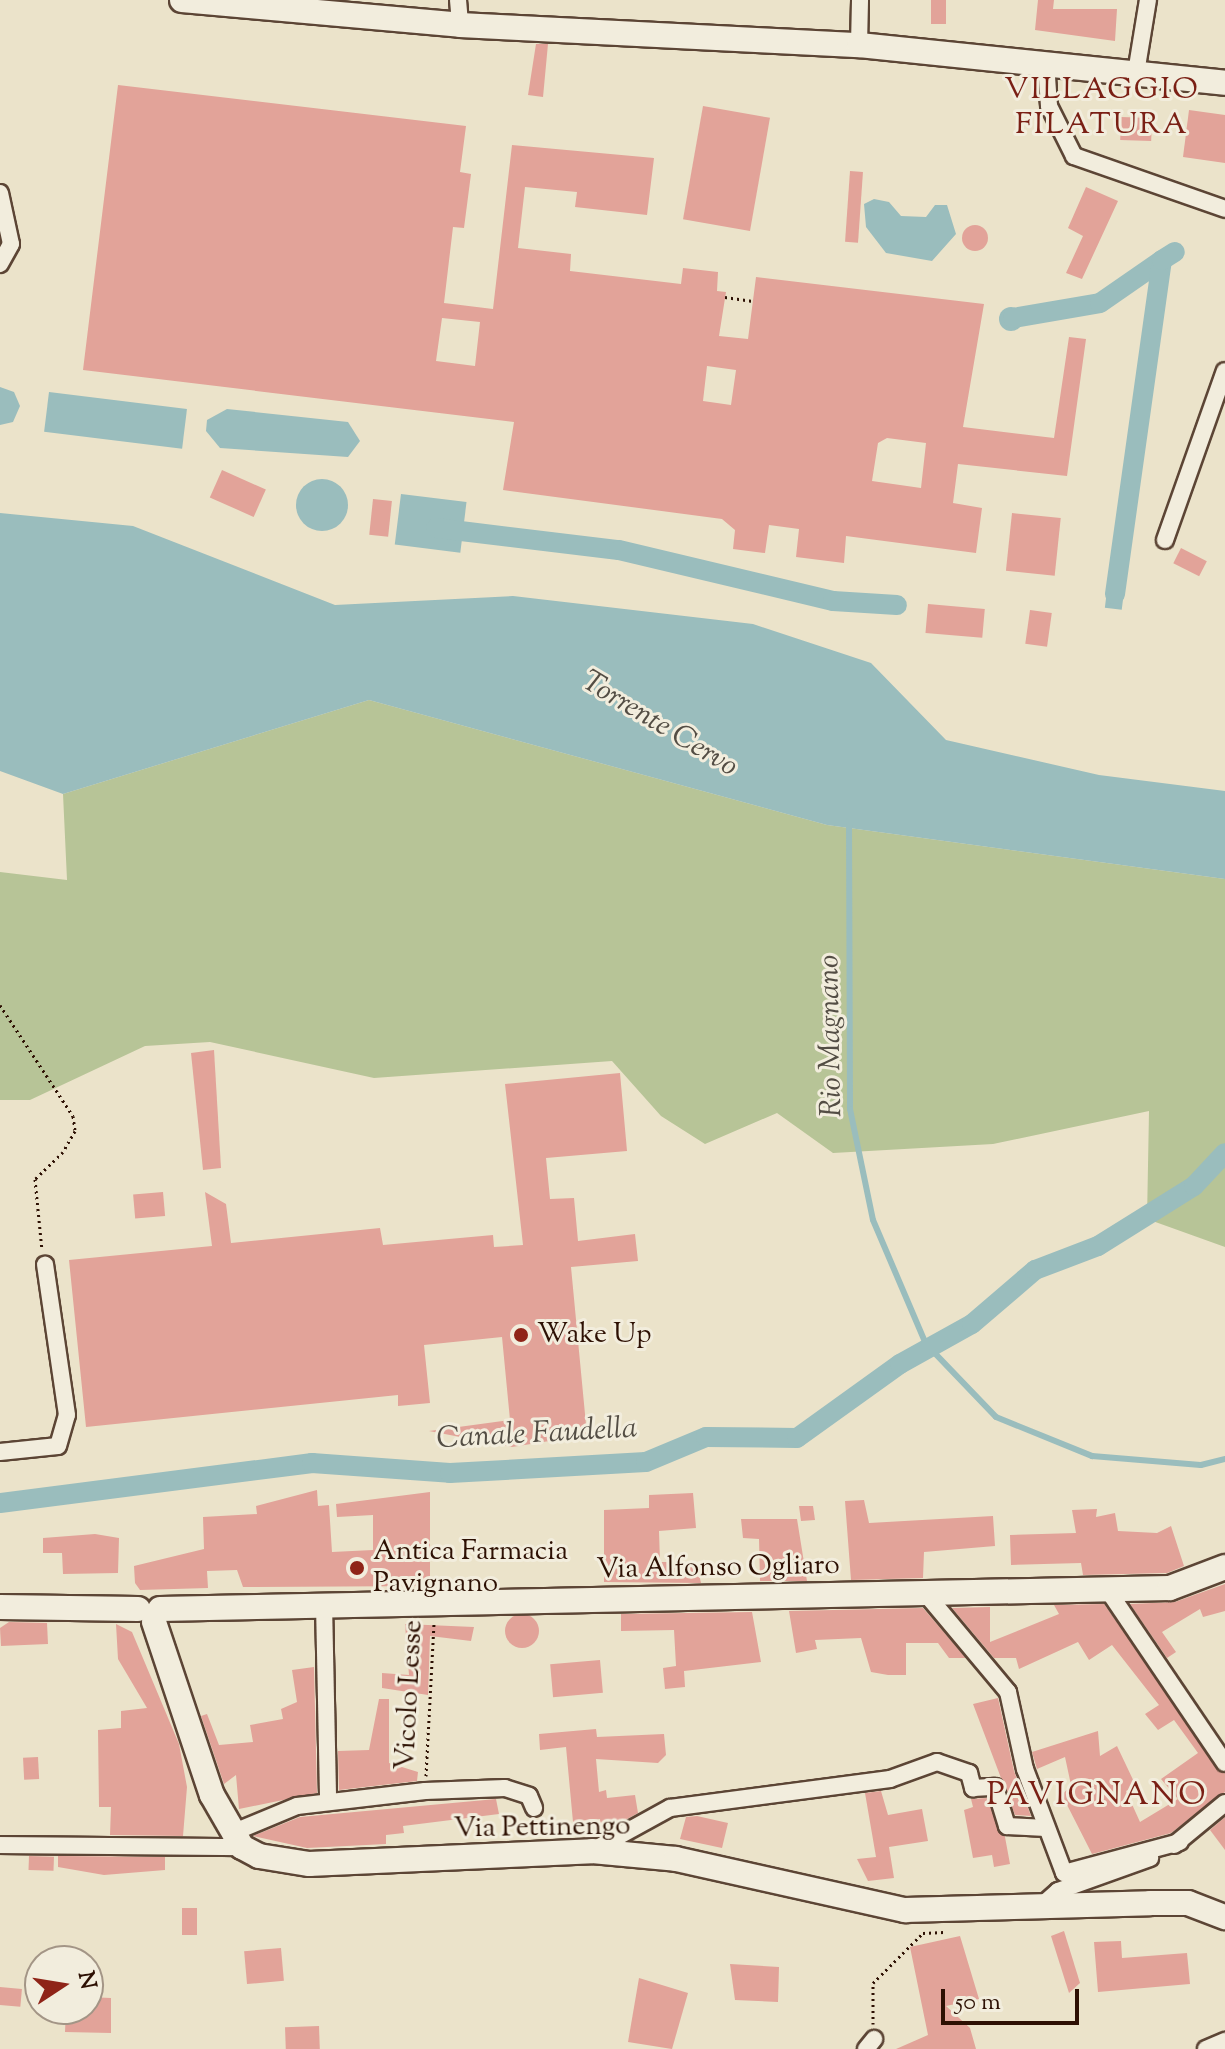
<!DOCTYPE html>
<html>
<head>
<meta charset="utf-8">
<style>
  body { margin:0 }
  #map { position:relative; width:1225px; height:2049px; overflow:hidden; background:#ebe3ca; font-family:"Sorts Mill Goudy",serif }
  div>[style] { position:absolute }
  .green>* { inset:0; background:#b7c497 }
  .water>* { inset:0; background:#9abdbd; transform-origin:0 0 }
  .round { border-radius:50% }
  .stream>* { height:6px; margin:-3px; padding:0 3px; transform-origin:3px; border-radius:3px; background:#9abdbd }
  .canal>* { height:20px; margin:-10px; padding:0 10px; transform-origin:10px; border-radius:10px; background:#9abdbd }
  .building>* { inset:0; background:#e2a399; transform-origin:0 0 }
  .path>* { height:3px; margin-top:-1.5px; transform-origin:0; background:repeating-linear-gradient(90deg,#2d1003 0 2px,transparent 0 6px) }
  .roads { filter:drop-shadow(2px 0 #5c4535) drop-shadow(-2px 0 #5c4535) drop-shadow(0 2px #5c4535) drop-shadow(0 -2px #5c4535) }
  .street>* { height:16px; margin:-8px; padding:0 8px; transform-origin:8px; border-radius:8px; background:#f2eddd }
  .secondary>* { height:24px; margin:-12px; padding:0 12px; transform-origin:12px; border-radius:12px; background:#f2eddd }
  .dots>* { width:22px; height:22px; translate:-50% -50%; box-sizing:border-box; border:4px solid #f2eddd; border-radius:50% }
  span { translate:-50% -50%; white-space:nowrap; text-align:center; line-height:1.15; -webkit-text-stroke:6px #f2eddd; paint-order:stroke }
  .poi-label { font-size:28px; color:#2d1003 }
  .left { translate:0 -50%; text-align:left }
  .street-label { font-size:28px; color:#2d1003 }
  .neighbourhood-label { font-size:30px; color:#7a1f14; letter-spacing:2px }
  .water-label { font-size:30px; color:#534d44; font-style:italic }
  .quarter-label { font-size:32px; color:#7a1f14; letter-spacing:2px }
  .north { position:absolute; left:24px; top:1945px; width:80px; height:80px; box-sizing:border-box; background:#f2eddd; border:2px solid #a39586; border-radius:50%; rotate:78deg; font-size:22px; font-weight:700; line-height:32px; text-align:center; color:#2d1003 }
  .north::after { content:''; display:block; margin:auto; width:28px; height:36px; background:#8f2418; clip-path:polygon(50% 0,100% 100%,50% 72%,0 100%) }
  .scale { position:absolute; left:941px; top:1989px; width:138px; height:36px; box-sizing:border-box; border:4px solid #2d1003; border-top:0; padding-left:10px; font-size:24px; line-height:28px; white-space:nowrap; color:#2d1003; -webkit-text-stroke:6px #f2eddd; paint-order:stroke }
</style>
</head>
<body>
<div id="map">
  <div class="green">
    <i style="clip-path:polygon(369px 700px,827px 825px,1225px 879px,1225px 1247px,1147px 1219px,1149px 1111px,993px 1144px,833px 1153px,777px 1113px,705px 1144px,661px 1116px,612px 1061px,374px 1078px,210px 1042px,145px 1046px,30px 1100px,0 1100px,0 872px,67px 880px,63px 794px)"></i>
  </div>
  <div class="water">
    <i style="clip-path:polygon(874px 199px,889px 202px,901px 216px,926px 217px,935px 205px,947px 205px,956px 234px,932px 261px,886px 253px,866px 227px,864px 204px)"></i>
    <i class="round" style="left:999px;top:307px;width:24px;height:24px"></i>
    <i style="clip-path:polygon(0 387px,14px 392px,20px 406px,13px 422px,0 425px)"></i>
    <i style="left:49px;top:392px;width:139px;height:40px;rotate:7deg"></i>
    <i style="clip-path:polygon(227px 409px,348px 422px,360px 441px,348px 457px,220px 448px,206px 431px,207px 420px)"></i>
    <i class="round" style="left:296px;top:479px;width:52px;height:52px"></i>
    <i style="left:401px;top:494px;width:66px;height:51px;rotate:7deg"></i>
    <i style="clip-path:polygon(0 513px,133px 526px,335px 605px,513px 596px,753px 624px,871px 663px,946px 740px,1099px 775px,1225px 791px,1225px 879px,827px 825px,369px 700px,63px 794px,0 771px)"></i>
    <i style="left:1110px;top:566px;width:17px;height:42px;rotate:7deg"></i>
  </div>
  <div class="stream">
    <i style="left:849px;top:821px;width:288px;rotate:89.8deg"></i>
    <i style="left:850px;top:1109px;width:113px;rotate:78.3deg"></i>
    <i style="left:873px;top:1220px;width:135px;rotate:66.9deg"></i>
    <i style="left:926px;top:1344px;width:101px;rotate:46.2deg"></i>
    <i style="left:996px;top:1417px;width:104px;rotate:22.1deg"></i>
    <i style="left:1092px;top:1456px;width:109px;rotate:4.7deg"></i>
    <i style="left:1201px;top:1465px;width:25px;rotate:-14deg"></i>
  </div>
  <div class="canal">
    <i style="left:1013px;top:318px;width:88px;rotate:-9.8deg"></i>
    <i style="left:1100px;top:303px;width:75px;rotate:-34.7deg"></i>
    <i style="left:436px;top:528px;width:184px;rotate:6.9deg"></i>
    <i style="left:619px;top:550px;width:220px;rotate:13.4deg"></i>
    <i style="left:833px;top:601px;width:64px;rotate:3.6deg"></i>
    <i style="left:1115px;top:594px;width:337px;rotate:-82deg"></i>
    <i style="left:1162px;top:260px;width:15px;rotate:-32deg"></i>
    <i style="left:0;top:1503px;width:315px;rotate:-7.3deg"></i>
    <i style="left:312px;top:1463px;width:138px;rotate:4.1deg"></i>
    <i style="left:450px;top:1473px;width:196px;rotate:-3.2deg"></i>
    <i style="left:646px;top:1462px;width:65px;rotate:-22.6deg"></i>
    <i style="left:706px;top:1437px;width:91px;rotate:0.6deg"></i>
    <i style="left:797px;top:1438px;width:127px;rotate:-35.7deg"></i>
    <i style="left:900px;top:1364px;width:82px;rotate:-29.1deg"></i>
    <i style="left:972px;top:1324px;width:83px;rotate:-40.6deg"></i>
    <i style="left:1035px;top:1270px;width:67px;rotate:-20.9deg"></i>
    <i style="left:1098px;top:1246px;width:113px;rotate:-32deg"></i>
    <i style="left:1194px;top:1186px;width:45px;rotate:-46.8deg"></i>
  </div>
  <div class="building">
    <i style="left:931px;top:0;width:15px;height:24px"></i>
    <i style="clip-path:polygon(1038px 0,1054px 0,1053px 9px,1117px 9px,1115px 41px,1035px 30px)"></i>
    <i style="clip-path:polygon(536px 44px,548px 44px,543px 97px,528px 95px)"></i>
    <i style="clip-path:polygon(evenodd,118px 85px,466px 126px,460px 172px,471px 174px,464px 228px,453px 227px,444px 303px,493px 309px,512px 145px,654px 158px,647px 215px,575px 207px,577px 192px,525px 187px,518px 248px,571px 254px,570px 271px,681px 284px,683px 268px,718px 272px,717px 291px,726px 292px,719px 336px,748px 339px,756px 277px,984px 304px,963px 427px,1054px 438px,1069px 337px,1086px 339px,1067px 476px,958px 464px,953px 503px,982px 508px,976px 553px,846px 536px,844px 563px,796px 557px,799px 529px,769px 525px,765px 553px,733px 549px,735px 530px,722px 519px,503px 490px,514px 422px,83px 370px,118px 85px,442px 318px,480px 322px,475px 366px,436px 361px,442px 318px,118px 85px,707px 366px,736px 370px,731px 405px,703px 401px,707px 366px,118px 85px,887px 438px,926px 443px,921px 488px,872px 481px,878px 443px,887px 438px)"></i>
    <i style="left:703px;top:106px;width:68px;height:115px;rotate:10deg"></i>
    <i style="clip-path:polygon(1189px 110px,1225px 115px,1225px 163px,1183px 157px)"></i>
    <i style="left:1121px;top:117px;width:31px;height:23px;rotate:2deg"></i>
    <i style="left:850px;top:171px;width:13px;height:71px;rotate:4deg"></i>
    <i style="clip-path:polygon(1086px 187px,1118px 201px,1082px 279px,1066px 273px,1083px 236px,1068px 228px)"></i>
    <i class="round" style="left:962px;top:225px;width:26px;height:26px"></i>
    <i style="left:222px;top:470px;width:48px;height:30px;rotate:24deg"></i>
    <i style="left:373px;top:499px;width:19px;height:36px;rotate:6deg"></i>
    <i style="left:1012px;top:513px;width:49px;height:58px;rotate:6deg"></i>
    <i style="left:1181px;top:548px;width:29px;height:17px;rotate:27deg"></i>
    <i style="left:928px;top:604px;width:57px;height:29px;rotate:5deg"></i>
    <i style="left:1030px;top:610px;width:22px;height:34px;rotate:8deg"></i>
    <i style="clip-path:polygon(214px 1050px,221px 1168px,203px 1170px,191px 1053px)"></i>
    <i style="clip-path:polygon(620px 1073px,627px 1151px,546px 1158px,550px 1199px,574px 1198px,578px 1241px,635px 1234px,638px 1261px,571px 1267px,587px 1435px,512px 1447px,429px 1431px,510px 1420px,502px 1337px,424px 1345px,430px 1403px,398px 1406px,398px 1395px,86px 1427px,69px 1260px,212px 1246px,205px 1192px,226px 1204px,231px 1243px,380px 1228px,383px 1245px,493px 1235px,494px 1247px,523px 1245px,505px 1084px)"></i>
    <i style="left:163px;top:1192px;width:24px;height:30px;rotate:85deg"></i>
    <i style="clip-path:polygon(317px 1490px,318px 1506px,329px 1505px,332px 1552px,373px 1550px,373px 1515px,337px 1517px,336px 1504px,430px 1492px,430px 1586px,243px 1587px,237px 1570px,207px 1571px,208px 1588px,140px 1590px,135px 1583px,134px 1566px,204px 1549px,203px 1517px,257px 1514px,256px 1506px)"></i>
    <i style="clip-path:polygon(693px 1493px,696px 1528px,659px 1531px,660px 1562px,696px 1562px,701px 1583px,604px 1582px,604px 1510px,649px 1508px,649px 1495px)"></i>
    <i style="clip-path:polygon(864px 1500px,869px 1523px,993px 1516px,995px 1546px,924px 1552px,923px 1578px,851px 1580px,845px 1501px)"></i>
    <i style="clip-path:polygon(799px 1506px,813px 1506px,815px 1520px,801px 1521px)"></i>
    <i style="clip-path:polygon(1097px 1509px,1096px 1517px,1115px 1513px,1118px 1531px,1157px 1533px,1171px 1526px,1184px 1566px,1167px 1573px,1083px 1575px,1081px 1563px,1011px 1565px,1010px 1535px,1076px 1533px,1072px 1510px)"></i>
    <i style="clip-path:polygon(741px 1519px,797px 1519px,807px 1581px,760px 1581px,759px 1539px,743px 1538px)"></i>
    <i style="clip-path:polygon(95px 1534px,119px 1538px,118px 1573px,63px 1574px,62px 1553px,43px 1553px,43px 1538px)"></i>
    <i style="clip-path:polygon(1225px 1584px,1225px 1611px,1203px 1617px,1200px 1609px,1162px 1632px,1176px 1652px,1167px 1658px,1130px 1604px,1175px 1602px)"></i>
    <i style="clip-path:polygon(1104px 1604px,1225px 1774px,1225px 1792px,1171px 1833px,1092px 1854px,1062px 1795px,1071px 1785px,1065px 1757px,1037px 1769px,1032px 1752px,1098px 1731px,1100px 1756px,1117px 1746px,1136px 1786px,1126px 1791px,1140px 1822px,1178px 1799px,1161px 1779px,1198px 1753px,1174px 1720px,1158px 1730px,1145px 1714px,1159px 1705px,1112px 1645px,1089px 1660px,1078px 1642px,1019px 1669px,1016px 1658px,994px 1658px,952px 1608px,990px 1607px,990px 1642px,1059px 1614px,1054px 1605px)"></i>
    <i style="clip-path:polygon(923px 1608px,966px 1658px,949px 1658px,938px 1643px,906px 1643px,906px 1675px,888px 1675px,871px 1672px,861px 1638px,815px 1640px,817px 1649px,796px 1653px,789px 1611px)"></i>
    <i style="clip-path:polygon(752px 1612px,761px 1662px,684px 1671px,685px 1687px,665px 1689px,663px 1668px,676px 1666px,674px 1630px,621px 1631px,621px 1614px)"></i>
    <i class="round" style="left:505px;top:1614px;width:34px;height:34px"></i>
    <i style="clip-path:polygon(9px 1622px,47px 1623px,48px 1644px,1px 1646px,0 1628px)"></i>
    <i style="clip-path:polygon(116px 1624px,132px 1632px,179px 1744px,187px 1787px,183px 1836px,110px 1835px,111px 1807px,99px 1807px,98px 1730px,121px 1728px,121px 1711px,147px 1708px,118px 1659px)"></i>
    <i style="clip-path:polygon(405px 1624px,474px 1627px,471px 1641px,430px 1636px,428px 1695px,382px 1688px,382px 1673px,409px 1675px)"></i>
    <i style="left:600px;top:1660px;width:33px;height:50px;rotate:85deg"></i>
    <i style="clip-path:polygon(314px 1667px,317px 1793px,239px 1809px,236px 1775px,224px 1784px,201px 1716px,207px 1714px,219px 1745px,253px 1742px,250px 1725px,283px 1719px,281px 1709px,297px 1702px,292px 1670px)"></i>
    <i style="clip-path:polygon(998px 1698px,1014px 1771px,1031px 1816px,1015px 1815px,973px 1704px)"></i>
    <i style="clip-path:polygon(379px 1699px,389px 1699px,389px 1763px,418px 1772px,417px 1781px,339px 1790px,338px 1751px,369px 1750px)"></i>
    <i style="clip-path:polygon(596px 1729px,597px 1737px,664px 1734px,666px 1755px,658px 1763px,596px 1759px,599px 1792px,606px 1790px,607px 1798px,635px 1795px,638px 1813px,609px 1829px,601px 1830px,600px 1819px,573px 1822px,566px 1747px,540px 1750px,539px 1734px)"></i>
    <i style="left:38px;top:1757px;width:22px;height:15px;rotate:87deg"></i>
    <i style="clip-path:polygon(881px 1791px,888px 1815px,922px 1809px,928px 1841px,889px 1847px,894px 1878px,868px 1881px,857px 1859px,876px 1857px,865px 1793px)"></i>
    <i style="clip-path:polygon(987px 1798px,1005px 1837px,1010px 1864px,994px 1867px,992px 1855px,973px 1858px,964px 1810px,973px 1807px,971px 1799px)"></i>
    <i style="clip-path:polygon(496px 1799px,499px 1814px,403px 1826px,404px 1833px,386px 1835px,386px 1844px,307px 1848px,253px 1836px,300px 1817px)"></i>
    <i style="clip-path:polygon(697px 1816px,728px 1823px,722px 1848px,680px 1839px,686px 1817px)"></i>
    <i style="clip-path:polygon(1225px 1817px,1225px 1850px,1210px 1830px)"></i>
    <i style="left:29px;top:1856px;width:25px;height:14px;rotate:2deg"></i>
    <i style="clip-path:polygon(58px 1856px,165px 1857px,165px 1870px,104px 1875px,58px 1867px)"></i>
    <i style="left:182px;top:1908px;width:15px;height:27px"></i>
    <i style="clip-path:polygon(1064px 1931px,1080px 1983px,1069px 1993px,1051px 1936px)"></i>
    <i style="clip-path:polygon(960px 1936px,979px 1999px,946px 2006px,970px 2028px,976px 2049px,896px 2049px,928px 2035px,910px 1947px)"></i>
    <i style="clip-path:polygon(1121px 1941px,1122px 1958px,1187px 1953px,1190px 1984px,1098px 1992px,1094px 1942px)"></i>
    <i style="left:281px;top:1948px;width:33px;height:37px;rotate:85deg"></i>
    <i style="clip-path:polygon(730px 1964px,779px 1967px,778px 2002px,735px 2000px)"></i>
    <i style="clip-path:polygon(639px 1978px,688px 1993px,672px 2049px,628px 2042px)"></i>
    <i style="left:0;top:1987px;width:22px;height:18px;rotate:5deg"></i>
    <i style="clip-path:polygon(88px 1997px,111px 1998px,111px 2033px,65px 2032px,66px 2009px,88px 2009px)"></i>
    <i style="left:319px;top:2026px;width:23px;height:34px;rotate:88deg"></i>
  </div>
  <div class="path">
    <i style="left:725px;top:297px;width:28px;rotate:8deg"></i>
    <i style="left:0;top:1005px;width:133px;rotate:56.7deg"></i>
    <i style="left:73px;top:1116px;width:15px;rotate:82deg"></i>
    <i style="left:75px;top:1131px;width:24px;rotate:120deg"></i>
    <i style="left:63px;top:1152px;width:39px;rotate:136deg"></i>
    <i style="left:35px;top:1179px;width:71px;rotate:84.4deg"></i>
    <i style="left:426px;top:1776px;width:153px;rotate:-87deg"></i>
    <i style="left:873px;top:2024px;width:41px;rotate:-90deg"></i>
    <i style="left:873px;top:1983px;width:71px;rotate:-45deg"></i>
    <i style="left:923px;top:1933px;width:21px;rotate:-3deg"></i>
  </div>
  <div class="roads">
    <div class="street">
      <i style="left:458px;top:0;width:25px;rotate:85deg"></i>
      <i style="left:859px;top:45px;width:45px;rotate:-88.7deg"></i>
      <i style="left:1046px;top:62px;width:44px;rotate:86.1deg"></i>
      <i style="left:1049px;top:106px;width:56px;rotate:63.4deg"></i>
      <i style="left:1074px;top:156px;width:160px;rotate:19.3deg"></i>
      <i style="left:1136px;top:73px;width:74px;rotate:-80.7deg"></i>
      <i style="left:0;top:193px;width:52px;rotate:77.8deg"></i>
      <i style="left:11px;top:244px;width:23px;rotate:119deg"></i>
      <i style="left:1165px;top:540px;width:179px;rotate:-70.5deg"></i>
      <i style="left:0;top:1452px;width:58px;rotate:-5.9deg"></i>
      <i style="left:58px;top:1446px;width:32px;rotate:-74deg"></i>
      <i style="left:67px;top:1415px;width:152px;rotate:-98.3deg"></i>
      <i style="left:1107px;top:1589px;width:210px;rotate:55.9deg"></i>
      <i style="left:926px;top:1594px;width:128px;rotate:50.1deg"></i>
      <i style="left:1008px;top:1692px;width:79px;rotate:77.6deg"></i>
      <i style="left:1025px;top:1769px;width:111px;rotate:69.4deg"></i>
      <i style="left:1064px;top:1873px;width:120px;rotate:-15deg"></i>
      <i style="left:324px;top:1604px;width:197px;rotate:88.8deg"></i>
      <i style="left:232px;top:1833px;width:70px;rotate:-22.6deg"></i>
      <i style="left:297px;top:1806px;width:129px;rotate:-6.7deg"></i>
      <i style="left:425px;top:1791px;width:80px;rotate:-2.1deg"></i>
      <i style="left:505px;top:1788px;width:25px;rotate:18deg"></i>
      <i style="left:529px;top:1796px;width:13px;rotate:67deg"></i>
      <i style="left:0;top:1845px;width:242px;rotate:0.5deg"></i>
      <i style="left:1174px;top:1845px;width:66px;rotate:-39.5deg"></i>
      <i style="left:592px;top:1851px;width:89px;rotate:-28.9deg"></i>
      <i style="left:670px;top:1808px;width:222px;rotate:-7.5deg"></i>
      <i style="left:890px;top:1779px;width:50px;rotate:-19.9deg"></i>
      <i style="left:937px;top:1762px;width:34px;rotate:19deg"></i>
      <i style="left:969px;top:1773px;width:16px;rotate:75deg"></i>
      <i style="left:973px;top:1788px;width:22px;rotate:-3deg"></i>
      <i style="left:995px;top:1787px;width:41px;rotate:72.9deg"></i>
      <i style="left:1007px;top:1826px;width:39px;rotate:3deg"></i>
      <i style="left:1041px;top:1906px;width:23px;rotate:-41deg"></i>
      <i style="left:1058px;top:1891px;width:98px;rotate:-19.7deg"></i>
      <i style="left:866px;top:2049px;width:13px;rotate:-51deg"></i>
      <i style="left:1206px;top:2049px;width:21px;rotate:-23deg"></i>
    </div>
    <div class="secondary">
      <i style="left:182px;top:0;width:279px;rotate:5.1deg"></i>
      <i style="left:460px;top:25px;width:400px;rotate:2.9deg"></i>
      <i style="left:859px;top:45px;width:368px;rotate:5.9deg"></i>
      <i style="left:0;top:1607px;width:138px;rotate:0.8deg"></i>
      <i style="left:160px;top:1609px;width:1010px;rotate:-1.19deg"></i>
      <i style="left:1170px;top:1588px;width:59px;rotate:-20.9deg"></i>
      <i style="left:154px;top:1622px;width:182px;rotate:71.5deg"></i>
      <i style="left:212px;top:1795px;width:60px;rotate:60deg"></i>
      <i style="left:242px;top:1847px;width:19px;rotate:28deg"></i>
      <i style="left:259px;top:1856px;width:51px;rotate:9.1deg"></i>
      <i style="left:309px;top:1864px;width:283px;rotate:-2.6deg"></i>
      <i style="left:592px;top:1851px;width:84px;rotate:5.4deg"></i>
      <i style="left:676px;top:1859px;width:235px;rotate:12.6deg"></i>
      <i style="left:905px;top:1910px;width:245px;rotate:-1.6deg"></i>
      <i style="left:1150px;top:1903px;width:38px"></i>
      <i style="left:1188px;top:1903px;width:40px;rotate:21deg"></i>
    </div>
  </div>
  <div class="dots">
    <i style="left:521px;top:1335px;background:#8f2418"></i>
    <i style="left:357px;top:1568px;background:#8f2418"></i>
  </div>
  <div class="poi-label">
    <span class="left" style="left:537px;top:1335px">Wake Up</span>
    <span class="left" style="left:373px;top:1568px">Antica Farmacia<br>Pavignano</span>
  </div>
  <div class="street-label">
    <span style="left:718px;top:1568px;rotate:-1deg">Via Alfonso Ogliaro</span>
    <span style="left:410px;top:1695px;rotate:-87deg">Vicolo Lesse</span>
    <span style="left:542px;top:1828px;rotate:-1deg">Via Pettinengo</span>
  </div>
  <div class="neighbourhood-label">
    <span style="left:1102px;top:108px">VILLAGGIO<br>FILATURA</span>
  </div>
  <div class="water-label">
    <span style="left:659px;top:725px;rotate:31deg">Torrente Cervo</span>
    <span style="left:832px;top:1036px;rotate:-91deg">Rio Magnano</span>
    <span style="left:537px;top:1435px;rotate:-3deg">Canale Faudella</span>
  </div>
  <div class="quarter-label">
    <span style="left:1097px;top:1796px">PAVIGNANO</span>
  </div>
  <div class="north">N</div>
  <div class="scale">50 m</div>
</div>
</body>
</html>
